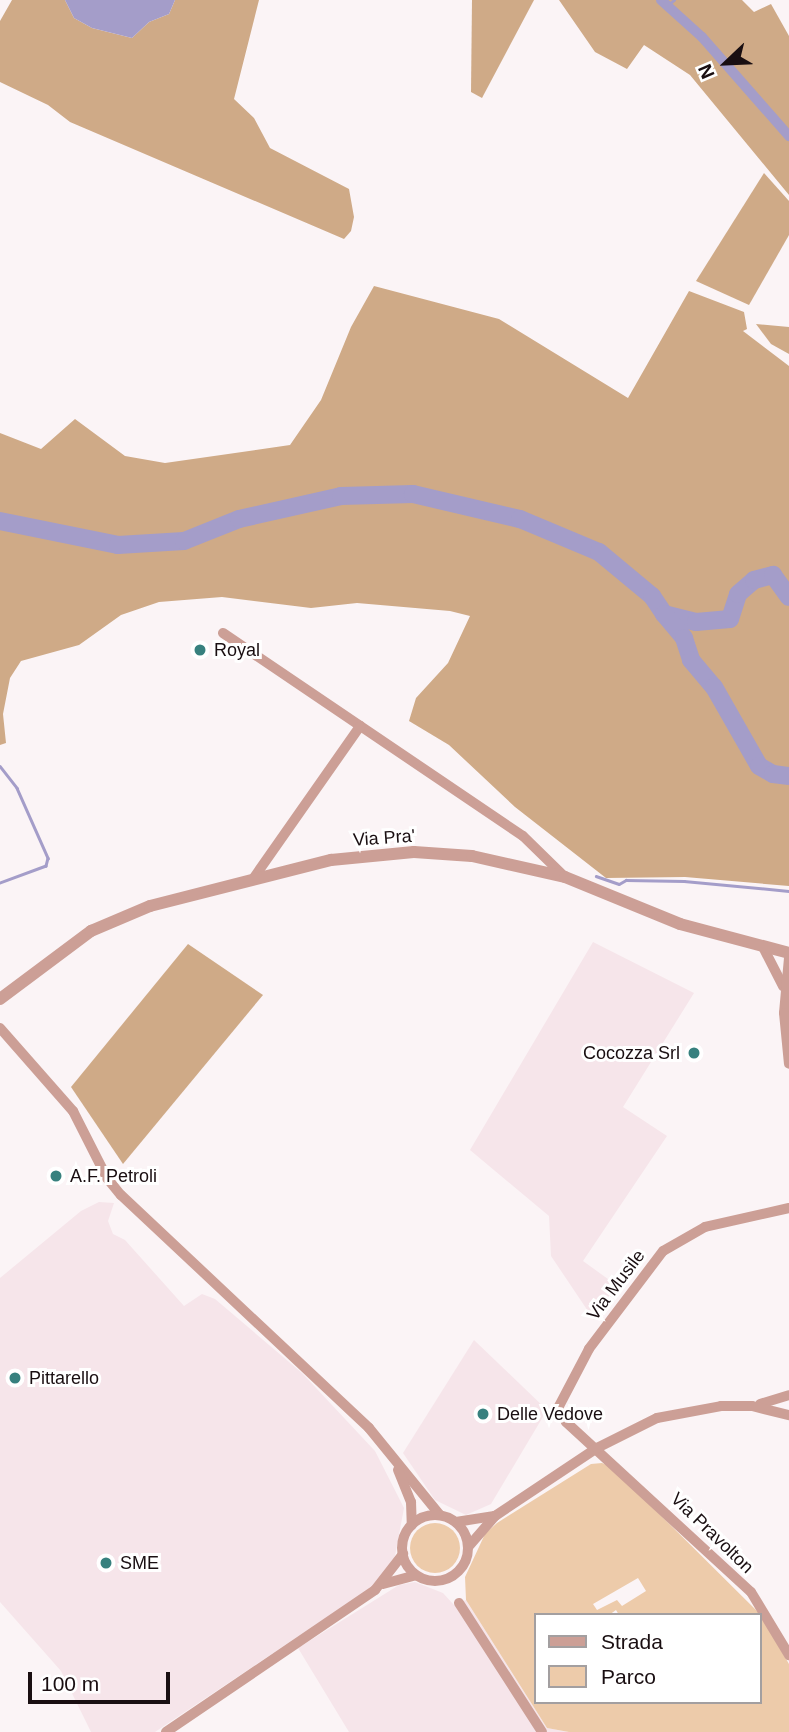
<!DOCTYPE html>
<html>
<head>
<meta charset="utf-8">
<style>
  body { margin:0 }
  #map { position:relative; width:789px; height:1732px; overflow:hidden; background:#fbf4f6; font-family:Helvetica,sans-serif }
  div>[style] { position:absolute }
  .built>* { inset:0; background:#f6e5ea }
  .green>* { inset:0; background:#edcbaa }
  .round { border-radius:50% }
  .forest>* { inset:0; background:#cfaa87 }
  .water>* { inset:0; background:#a49dc9 }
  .stream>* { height:2.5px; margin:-1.25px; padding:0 1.25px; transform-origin:1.25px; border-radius:1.25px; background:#a49dc9 }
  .canal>* { height:10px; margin:-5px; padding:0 5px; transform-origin:5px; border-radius:5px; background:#a49dc9 }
  .river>* { height:18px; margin:-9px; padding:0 9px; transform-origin:9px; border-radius:9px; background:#a49dc9 }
  .minor>* { height:10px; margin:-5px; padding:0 5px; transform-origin:5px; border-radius:5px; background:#cc9f96 }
  .minor>.ring { margin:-5px; padding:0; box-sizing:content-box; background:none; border:10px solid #cc9f96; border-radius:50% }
  .tertiary>* { height:12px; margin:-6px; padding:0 6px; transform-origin:6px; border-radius:6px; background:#cc9f96 }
  .dots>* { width:19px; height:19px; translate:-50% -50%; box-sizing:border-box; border:4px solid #fff; border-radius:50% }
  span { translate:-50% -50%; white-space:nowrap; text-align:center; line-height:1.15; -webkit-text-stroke:6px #fff; paint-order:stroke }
  .poi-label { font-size:18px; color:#190e11 }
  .left { translate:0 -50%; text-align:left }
  .right { translate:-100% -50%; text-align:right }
  .street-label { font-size:18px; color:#190e11 }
  .legend { position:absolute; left:534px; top:1613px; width:228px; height:91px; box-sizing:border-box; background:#fff; border:2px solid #a39fa0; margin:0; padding:9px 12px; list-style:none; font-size:21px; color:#190e11 }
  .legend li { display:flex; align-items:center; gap:14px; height:35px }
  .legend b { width:35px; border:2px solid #a39fa0 }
  .north { position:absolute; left:691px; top:28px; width:70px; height:70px; -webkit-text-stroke:5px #fff; paint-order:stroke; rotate:247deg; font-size:19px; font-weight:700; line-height:28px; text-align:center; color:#190e11 }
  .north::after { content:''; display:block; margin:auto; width:24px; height:32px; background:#190e11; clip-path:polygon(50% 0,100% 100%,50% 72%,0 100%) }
  .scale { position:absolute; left:28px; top:1672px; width:142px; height:32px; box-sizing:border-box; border:4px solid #190e11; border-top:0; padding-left:9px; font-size:21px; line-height:24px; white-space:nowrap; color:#190e11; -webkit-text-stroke:5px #fff; paint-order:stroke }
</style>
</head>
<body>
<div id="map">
  <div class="built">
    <i style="clip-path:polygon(593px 942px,694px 993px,623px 1107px,667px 1136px,583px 1261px,619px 1287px,594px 1320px,551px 1256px,549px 1216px,470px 1150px)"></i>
    <i style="clip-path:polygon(99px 1202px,114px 1203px,108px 1221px,113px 1234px,125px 1240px,184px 1306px,202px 1294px,215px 1299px,302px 1373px,375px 1451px,404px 1508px,395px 1556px,375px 1585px,155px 1732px,91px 1732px,61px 1671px,0 1602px,0 1278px,81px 1211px)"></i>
    <i style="clip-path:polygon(474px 1340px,547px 1410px,491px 1504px,466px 1515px,435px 1500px,403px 1453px)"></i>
    <i style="clip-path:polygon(415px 1582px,443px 1593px,454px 1605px,466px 1600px,547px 1728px,569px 1732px,349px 1732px,298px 1648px,399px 1585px)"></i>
  </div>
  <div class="green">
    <i style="clip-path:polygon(evenodd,602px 1463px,613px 1468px,760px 1614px,789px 1664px,789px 1732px,569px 1732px,547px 1728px,466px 1600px,465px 1577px,485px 1534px,497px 1523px,591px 1464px,602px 1463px,638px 1578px,646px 1591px,622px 1606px,617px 1600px,597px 1610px,593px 1604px,638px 1578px,602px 1463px,616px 1610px,619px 1615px,759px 1615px,759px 1702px,535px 1702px,535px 1615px,609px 1615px,616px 1610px)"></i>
    <i class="round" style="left:410px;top:1523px;width:50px;height:50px"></i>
  </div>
  <div class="forest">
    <i style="clip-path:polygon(12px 0,65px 0,74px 18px,92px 28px,132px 38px,149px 22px,169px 14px,175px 0,259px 0,234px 99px,254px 118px,270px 148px,349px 189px,354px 217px,351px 231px,344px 239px,70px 122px,48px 105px,0 82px,0 21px)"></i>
    <i style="clip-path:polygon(472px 0,534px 0,482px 98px,471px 92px)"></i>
    <i style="clip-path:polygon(559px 0,742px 0,754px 12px,771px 4px,789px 36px,789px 195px,690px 75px,644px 45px,627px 69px,595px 52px)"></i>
    <i style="clip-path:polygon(764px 173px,789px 201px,789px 235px,749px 305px,696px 281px)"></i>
    <i style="clip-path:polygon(374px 286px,499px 319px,628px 398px,689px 291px,744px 312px,747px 329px,743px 331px,789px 366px,789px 886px,685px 877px,606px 878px,515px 807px,449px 745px,409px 721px,416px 698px,448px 663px,470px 616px,450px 611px,357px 603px,311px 608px,222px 597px,159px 602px,121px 615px,79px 645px,21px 661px,10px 678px,3px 714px,6px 743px,0 745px,0 433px,41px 449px,75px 419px,125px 456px,165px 463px,290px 445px,321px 400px,351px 327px)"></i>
    <i style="clip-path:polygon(756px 324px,789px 327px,789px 354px,771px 344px)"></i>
    <i style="clip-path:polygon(188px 944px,263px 995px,123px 1164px,71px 1087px)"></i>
  </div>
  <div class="water">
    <i style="clip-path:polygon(65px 0,175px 0,169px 14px,149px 22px,132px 38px,92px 28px,74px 18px)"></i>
  </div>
  <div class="stream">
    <i style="left:667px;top:6px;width:9px;rotate:-41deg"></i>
    <i style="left:0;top:766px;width:28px;rotate:52deg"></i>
    <i style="left:17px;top:788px;width:77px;rotate:66.1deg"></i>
    <i style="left:48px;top:858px;width:8px;rotate:104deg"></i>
    <i style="left:46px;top:866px;width:49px;rotate:159.7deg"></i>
    <i style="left:596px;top:876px;width:24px;rotate:19deg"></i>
    <i style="left:619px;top:884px;width:8px;rotate:-30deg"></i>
    <i style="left:626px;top:880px;width:58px;rotate:1deg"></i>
    <i style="left:684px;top:881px;width:105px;rotate:5.4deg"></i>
  </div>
  <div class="canal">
    <i style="left:661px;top:0;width:55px;rotate:42.1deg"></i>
    <i style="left:702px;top:37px;width:132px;rotate:48.7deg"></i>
  </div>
  <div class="river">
    <i style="left:0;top:521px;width:120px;rotate:11.5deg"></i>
    <i style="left:118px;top:545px;width:66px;rotate:-3.5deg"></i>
    <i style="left:184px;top:541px;width:59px;rotate:-21.8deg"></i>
    <i style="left:239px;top:519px;width:105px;rotate:-12.7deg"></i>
    <i style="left:341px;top:496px;width:72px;rotate:-1.6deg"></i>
    <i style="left:413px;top:494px;width:110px;rotate:13.2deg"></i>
    <i style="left:520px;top:519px;width:86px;rotate:22.7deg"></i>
    <i style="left:599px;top:552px;width:69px;rotate:39.7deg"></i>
    <i style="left:652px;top:596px;width:22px;rotate:56deg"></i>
    <i style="left:664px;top:614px;width:33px;rotate:14deg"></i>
    <i style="left:696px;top:622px;width:34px;rotate:-5deg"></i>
    <i style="left:730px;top:619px;width:26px;rotate:-72deg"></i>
    <i style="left:738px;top:594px;width:21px;rotate:-41deg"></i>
    <i style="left:754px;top:580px;width:20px;rotate:-15deg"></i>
    <i style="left:773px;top:575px;width:27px;rotate:54deg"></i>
    <i style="left:664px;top:614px;width:31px;rotate:50deg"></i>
    <i style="left:684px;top:638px;width:23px;rotate:72deg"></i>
    <i style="left:691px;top:660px;width:35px;rotate:50deg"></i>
    <i style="left:714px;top:687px;width:91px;rotate:60.3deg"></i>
    <i style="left:759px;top:766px;width:16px;rotate:30deg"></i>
    <i style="left:773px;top:774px;width:16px;rotate:7deg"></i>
  </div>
  <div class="minor">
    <i style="left:223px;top:633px;width:362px;rotate:34.1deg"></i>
    <i style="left:523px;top:836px;width:59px;rotate:44.3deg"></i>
    <i style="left:253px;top:879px;width:187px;rotate:-55deg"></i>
    <i style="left:764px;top:949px;width:42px;rotate:62.8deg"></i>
    <i style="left:789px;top:958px;width:55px;rotate:95.2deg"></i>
    <i style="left:784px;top:1013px;width:51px;rotate:84.4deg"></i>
    <i style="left:0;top:1028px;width:111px;rotate:48.7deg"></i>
    <i style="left:73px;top:1111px;width:75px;rotate:63.1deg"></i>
    <i style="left:107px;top:1178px;width:22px;rotate:51deg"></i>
    <i style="left:121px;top:1195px;width:340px;rotate:43.2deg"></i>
    <i style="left:369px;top:1428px;width:112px;rotate:50.8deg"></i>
    <i style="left:789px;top:1208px;width:86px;rotate:167.3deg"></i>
    <i style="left:705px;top:1227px;width:48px;rotate:150.3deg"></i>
    <i style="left:663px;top:1251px;width:123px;rotate:127.1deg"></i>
    <i style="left:589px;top:1349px;width:67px;rotate:117.7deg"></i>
    <i style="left:558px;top:1408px;width:16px;rotate:60deg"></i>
    <i style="left:566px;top:1422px;width:251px;rotate:42.6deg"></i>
    <i style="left:751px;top:1592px;width:74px;rotate:58.9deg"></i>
    <i style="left:760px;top:1404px;width:30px;rotate:-17deg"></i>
    <i style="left:398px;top:1470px;width:35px;rotate:68deg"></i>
    <i style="left:411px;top:1502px;width:23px;rotate:88deg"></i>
    <i class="ring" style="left:402px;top:1515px;width:56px;height:56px"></i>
    <i style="left:456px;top:1522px;width:39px;rotate:-9deg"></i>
    <i style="left:469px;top:1546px;width:40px;rotate:-49deg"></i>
    <i style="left:495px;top:1516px;width:123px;rotate:-33.7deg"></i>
    <i style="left:597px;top:1448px;width:67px;rotate:-26.6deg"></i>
    <i style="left:657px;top:1418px;width:65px;rotate:-10.6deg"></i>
    <i style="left:721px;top:1406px;width:31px"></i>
    <i style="left:752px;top:1406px;width:38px;rotate:14deg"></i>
    <i style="left:383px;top:1584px;width:34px;rotate:-15deg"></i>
    <i style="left:459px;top:1603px;width:153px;rotate:57.2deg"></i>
    <i style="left:166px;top:1732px;width:253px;rotate:-34.2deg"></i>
    <i style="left:375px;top:1590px;width:46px;rotate:-52.1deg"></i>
  </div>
  <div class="tertiary">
    <i style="left:0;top:999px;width:114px;rotate:-36.8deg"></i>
    <i style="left:91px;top:931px;width:64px;rotate:-23deg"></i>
    <i style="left:150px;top:906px;width:187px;rotate:-14.3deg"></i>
    <i style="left:331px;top:860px;width:83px;rotate:-5.5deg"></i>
    <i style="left:414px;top:852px;width:58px;rotate:3.9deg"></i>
    <i style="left:472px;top:856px;width:95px;rotate:12.7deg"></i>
    <i style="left:565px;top:877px;width:124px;rotate:22.2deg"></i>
    <i style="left:680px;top:924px;width:113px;rotate:14.9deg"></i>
  </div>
  <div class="dots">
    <i style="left:200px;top:650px;background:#37807e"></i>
    <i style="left:694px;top:1053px;background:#37807e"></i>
    <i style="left:56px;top:1176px;background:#37807e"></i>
    <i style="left:15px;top:1378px;background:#37807e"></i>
    <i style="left:483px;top:1414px;background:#37807e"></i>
    <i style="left:106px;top:1563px;background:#37807e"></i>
  </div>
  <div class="poi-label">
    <span class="left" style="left:214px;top:650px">Royal</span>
    <span class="right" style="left:680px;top:1053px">Cocozza Srl</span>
    <span class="left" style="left:70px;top:1176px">A.F. Petroli</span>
    <span class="left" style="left:29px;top:1378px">Pittarello</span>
    <span class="left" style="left:497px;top:1414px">Delle Vedove</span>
    <span class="left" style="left:120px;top:1563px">SME</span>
  </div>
  <div class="street-label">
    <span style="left:384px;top:838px;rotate:-4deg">Via Pra'</span>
    <span style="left:616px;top:1285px;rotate:-53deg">Via Musile</span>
    <span style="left:712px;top:1533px;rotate:44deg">Via Pravolton</span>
  </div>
  <ul class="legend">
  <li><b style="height:9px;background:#cc9f96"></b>Strada</li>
  <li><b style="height:19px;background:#edcbaa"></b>Parco</li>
  </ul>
  <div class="north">N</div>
  <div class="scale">100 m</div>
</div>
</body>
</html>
